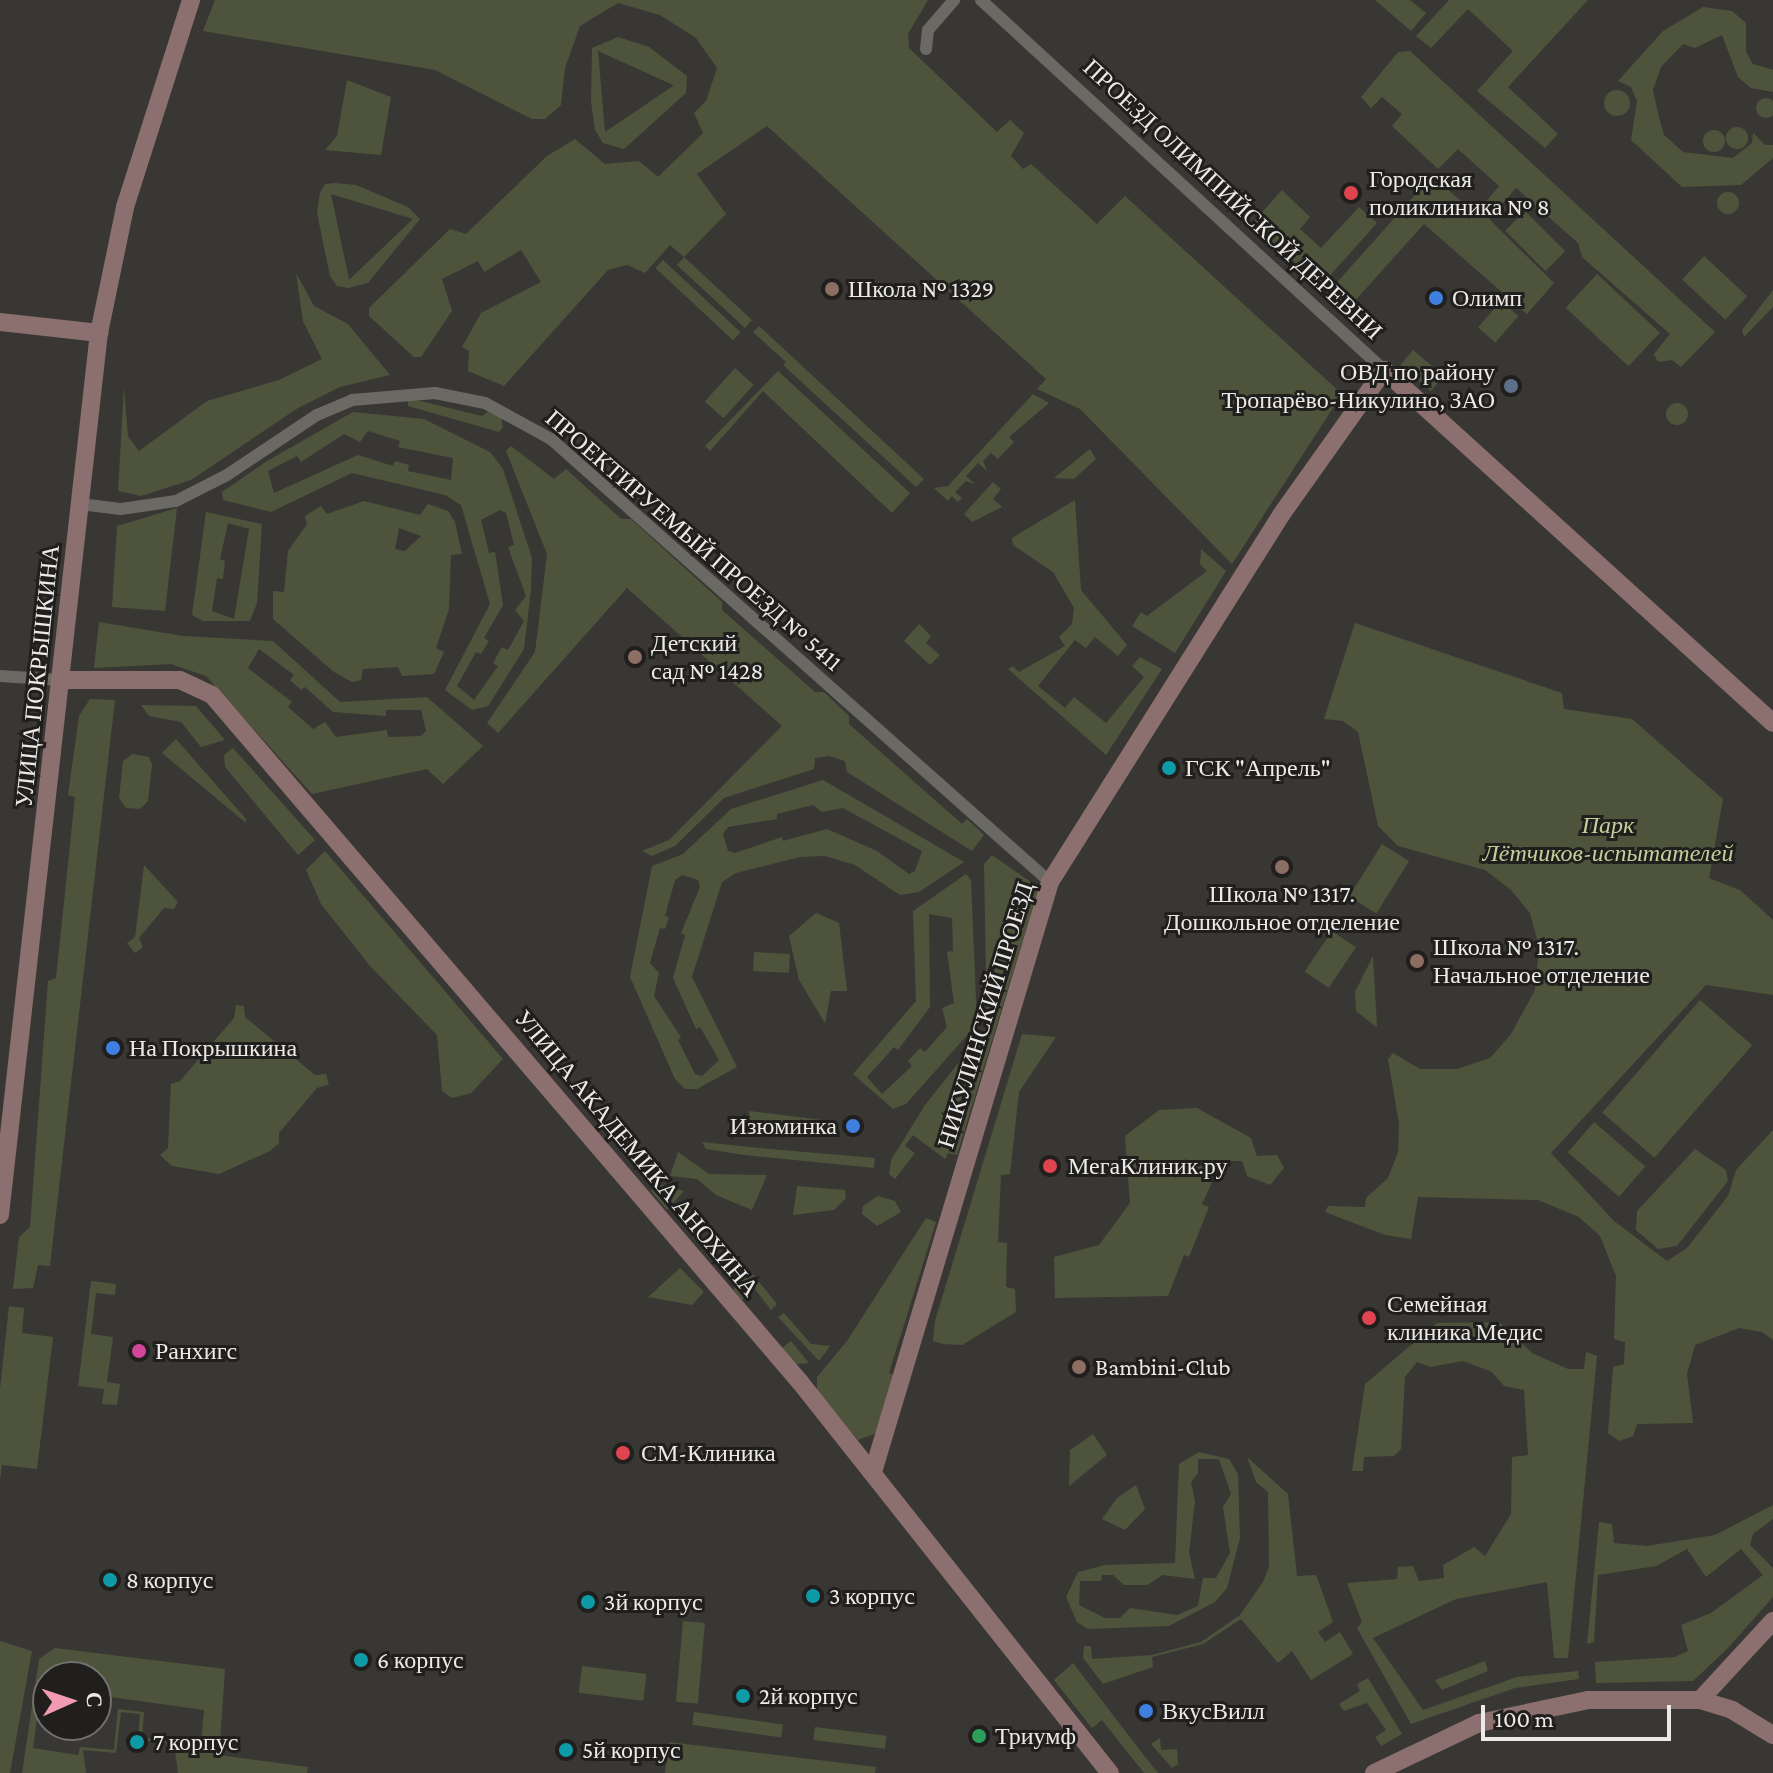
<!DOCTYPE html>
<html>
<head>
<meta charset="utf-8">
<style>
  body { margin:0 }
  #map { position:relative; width:1773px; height:1773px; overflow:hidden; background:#393733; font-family:"Crimson Pro",serif }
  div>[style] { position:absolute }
  .green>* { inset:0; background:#4e543c; transform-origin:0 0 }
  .round { border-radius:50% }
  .street>* { height:12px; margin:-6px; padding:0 6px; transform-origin:6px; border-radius:6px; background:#6a6964 }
  .secondary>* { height:18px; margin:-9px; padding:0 9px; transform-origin:9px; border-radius:9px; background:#8c6f6f }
  .dots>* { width:22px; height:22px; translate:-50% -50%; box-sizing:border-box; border:4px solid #201f1d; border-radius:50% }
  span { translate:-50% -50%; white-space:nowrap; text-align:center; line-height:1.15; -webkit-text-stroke:6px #201f1d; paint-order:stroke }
  .poi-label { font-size:24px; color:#ebeae7 }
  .left { translate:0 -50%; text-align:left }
  .right { translate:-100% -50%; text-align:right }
  .street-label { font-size:24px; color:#ebeae7 }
  .park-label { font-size:24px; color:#c2cf99; font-style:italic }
  .north { position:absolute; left:32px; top:1661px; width:80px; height:80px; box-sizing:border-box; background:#201f1d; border:2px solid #71706e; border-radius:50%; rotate:87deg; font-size:22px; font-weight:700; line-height:32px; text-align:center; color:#ebeae7 }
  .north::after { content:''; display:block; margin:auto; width:28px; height:36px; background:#f19ab2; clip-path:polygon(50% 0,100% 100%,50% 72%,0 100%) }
  .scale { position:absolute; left:1481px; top:1705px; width:190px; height:36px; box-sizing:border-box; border:4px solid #ebeae7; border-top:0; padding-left:10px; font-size:24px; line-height:28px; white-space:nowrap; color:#ebeae7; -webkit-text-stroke:6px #201f1d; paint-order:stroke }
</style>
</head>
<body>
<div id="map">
  <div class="green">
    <i style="clip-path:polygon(215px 0,928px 0,908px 34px,909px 48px,997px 132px,1010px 120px,1024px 133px,1011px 156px,1023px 169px,1031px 164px,1097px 224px,1125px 196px,1342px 394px,1232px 564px,1080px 409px,1037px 389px,1046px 379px,767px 126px,697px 174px,726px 214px,684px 257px,752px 320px,745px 328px,677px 265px,684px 257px,670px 245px,645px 273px,627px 265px,608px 270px,504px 386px,468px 371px,469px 351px,462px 347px,481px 313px,541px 282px,521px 250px,484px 272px,478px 261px,442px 279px,452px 311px,421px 357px,414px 357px,369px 316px,369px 308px,450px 229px,466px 234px,547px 156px,575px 139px,605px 164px,639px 161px,658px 177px,703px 133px,694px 113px,706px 101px,717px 68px,696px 38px,660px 15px,618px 3px,580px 26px,565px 68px,561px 105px,545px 119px,532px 119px,435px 70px,203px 31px)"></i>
    <i style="clip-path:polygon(1375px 0,1410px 0,1426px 13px,1411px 31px)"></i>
    <i style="clip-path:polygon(1449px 0,1588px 0,1508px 87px,1558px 134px,1545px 148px,1477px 91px,1513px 51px,1468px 9px,1431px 48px,1416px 36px)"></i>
    <i style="clip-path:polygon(1703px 7px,1732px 11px,1746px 23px,1746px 52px,1753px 64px,1773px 70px,1773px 92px,1751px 88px,1738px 77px,1722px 35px,1695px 48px,1683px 44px,1661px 67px,1653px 90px,1658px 113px,1664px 135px,1683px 152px,1733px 158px,1752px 143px,1753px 133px,1765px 145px,1773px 145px,1773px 158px,1741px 185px,1682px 187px,1631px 140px,1637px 101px,1631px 87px,1618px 81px,1663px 31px)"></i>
    <i style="clip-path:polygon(evenodd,618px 37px,649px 47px,687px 76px,686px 93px,624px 149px,603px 143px,595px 130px,591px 101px,592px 48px,618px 37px,598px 51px,673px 85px,673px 86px,605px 132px,598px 51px)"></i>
    <i style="clip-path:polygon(1410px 51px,1715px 332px,1681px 367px,1672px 360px,1658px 362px,1654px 354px,1670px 334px,1582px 257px,1578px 243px,1516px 188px,1489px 219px,1554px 283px,1527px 314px,1424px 224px,1343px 314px,1324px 297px,1432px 176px,1476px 214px,1499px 186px,1458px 149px,1438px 169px,1392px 126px,1402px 114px,1382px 97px,1371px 108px,1361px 97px,1398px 52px)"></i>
    <i style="clip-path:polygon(347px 80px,391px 97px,381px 155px,325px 150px,337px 136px)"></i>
    <i class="round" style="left:1604px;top:90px;width:26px;height:26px"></i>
    <i class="round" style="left:1756px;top:98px;width:20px;height:20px"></i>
    <i class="round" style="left:1726px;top:127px;width:22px;height:22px"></i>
    <i class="round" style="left:1703px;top:130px;width:22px;height:22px"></i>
    <i style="clip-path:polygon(evenodd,335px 183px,356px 185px,408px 207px,420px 219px,368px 283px,348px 288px,337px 286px,330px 276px,317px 213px,320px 193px,325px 184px,335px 183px,331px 194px,413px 219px,350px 279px,349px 279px,331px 194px)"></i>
    <i style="clip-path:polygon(1282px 190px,1310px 217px,1300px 229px,1321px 248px,1359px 207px,1377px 223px,1317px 290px,1248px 228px)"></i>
    <i class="round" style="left:1717px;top:192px;width:22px;height:22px"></i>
    <i style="left:1525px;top:211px;width:57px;height:28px;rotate:45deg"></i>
    <i style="left:1704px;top:256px;width:59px;height:32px;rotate:43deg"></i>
    <i style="left:663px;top:260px;width:106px;height:11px;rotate:43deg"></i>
    <i style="clip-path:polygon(296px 273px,314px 306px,348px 324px,390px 375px,340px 387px,298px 408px,191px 480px,141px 496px,118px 491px,124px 387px,128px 436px,139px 451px,207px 401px,279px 380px,322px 359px,303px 321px)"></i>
    <i style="left:1597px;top:274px;width:86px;height:46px;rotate:43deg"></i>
    <i style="clip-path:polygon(1773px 290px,1773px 307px,1744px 337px,1742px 330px)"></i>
    <i style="left:1501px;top:301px;width:23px;height:35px;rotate:41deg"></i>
    <i style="clip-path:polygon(759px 326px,924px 479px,916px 487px,783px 365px,786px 362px,753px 332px)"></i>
    <i style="left:1413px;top:350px;width:40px;height:20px;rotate:40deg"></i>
    <i style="left:735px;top:368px;width:25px;height:45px;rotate:42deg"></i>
    <i style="clip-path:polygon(778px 371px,910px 493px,892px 513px,763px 391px,710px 451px,705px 446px)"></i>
    <i style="clip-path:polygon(1033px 394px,1049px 403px,1009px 437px,1014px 442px,998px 459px,991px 453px,983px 461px,987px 471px,978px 463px,966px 476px,975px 484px,966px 481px,955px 492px,962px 498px,958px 502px,952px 496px,948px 501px,934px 488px,948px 486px)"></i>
    <i style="clip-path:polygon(408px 398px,482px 416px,488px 412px,501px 417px,503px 427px,499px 432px,408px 406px)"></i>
    <i class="round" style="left:1666px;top:403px;width:22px;height:22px"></i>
    <i style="clip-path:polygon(evenodd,353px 412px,424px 419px,490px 452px,503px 469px,532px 558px,531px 590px,524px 649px,488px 706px,472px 710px,445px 690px,490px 604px,461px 505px,445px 495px,352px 473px,271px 512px,223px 500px,222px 492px,267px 461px,353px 412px,368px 431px,400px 441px,398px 447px,453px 458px,451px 480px,408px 471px,409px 465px,395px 461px,393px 466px,358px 455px,274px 493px,268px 471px,297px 456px,301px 462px,344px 434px,360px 442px,368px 431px,353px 412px,500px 510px,506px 513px,514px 545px,508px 547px,526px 596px,515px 610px,524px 621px,508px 650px,502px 647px,493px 663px,498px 666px,474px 700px,457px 686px,476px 652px,481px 654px,489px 641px,484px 638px,503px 605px,495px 552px,489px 553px,481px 520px,500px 510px)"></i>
    <i style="clip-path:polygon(511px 446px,554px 479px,566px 469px,621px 519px,631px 519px,722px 602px,722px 610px,815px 692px,824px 692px,849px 716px,849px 724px,962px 824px,967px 819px,984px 835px,972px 851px,847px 772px,845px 761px,829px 756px,815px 758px,814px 769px,724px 798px,675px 846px,652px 856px,642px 851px,669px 840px,782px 726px,627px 588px,498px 733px,487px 723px,535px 652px,547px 554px,506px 451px)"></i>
    <i style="clip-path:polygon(1090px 449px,1096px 459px,1074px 479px,1054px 478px)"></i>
    <i style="clip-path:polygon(993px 482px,1001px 489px,993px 499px,1002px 507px,972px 522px,964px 514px)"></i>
    <i style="clip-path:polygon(1075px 500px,1081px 590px,1127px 645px,1118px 656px,1095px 637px,1086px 648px,1075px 640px,1038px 686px,1065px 708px,1074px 697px,1106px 723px,1144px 677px,1132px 666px,1140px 657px,1162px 669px,1106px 755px,1008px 669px,1013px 666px,1019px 672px,1065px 646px,1059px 637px,1072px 624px,1074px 608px,1053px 572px,1013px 545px,1012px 538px)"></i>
    <i style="clip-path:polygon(evenodd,364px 501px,420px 515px,428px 504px,448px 511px,455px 522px,462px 554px,451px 555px,449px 609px,436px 648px,444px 652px,434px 674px,402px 676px,398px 667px,363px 669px,361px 680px,352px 682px,334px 672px,273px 619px,273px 591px,284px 592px,288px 551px,307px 524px,305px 516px,321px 506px,327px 514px,364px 501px,399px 528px,421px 536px,405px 551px,395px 549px,399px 528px)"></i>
    <i style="clip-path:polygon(177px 508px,165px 611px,112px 607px,117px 526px)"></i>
    <i style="clip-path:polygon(evenodd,206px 512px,262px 524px,257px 603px,250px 621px,203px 621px,192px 615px,206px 512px,228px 523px,249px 529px,234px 619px,212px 611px,217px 578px,223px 579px,225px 561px,220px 559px,228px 523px)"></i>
    <i style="clip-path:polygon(1201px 549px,1226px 571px,1175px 653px,1132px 626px,1141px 612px,1147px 616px,1207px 571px,1200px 564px)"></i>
    <i style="clip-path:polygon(evenodd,99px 622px,183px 636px,273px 641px,340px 702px,427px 697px,483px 746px,443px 784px,427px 769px,312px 794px,206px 676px,171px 664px,94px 668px,99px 622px,259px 649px,294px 675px,290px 680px,301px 690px,305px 687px,333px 712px,386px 716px,386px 710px,421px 710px,426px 731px,421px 736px,388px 737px,387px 730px,336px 737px,325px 722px,313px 729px,288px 707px,292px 702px,248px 668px,259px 649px)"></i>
    <i style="clip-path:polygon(1355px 623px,1562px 693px,1564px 709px,1632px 719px,1723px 799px,1709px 878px,1740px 890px,1773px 920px,1773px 995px,1706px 985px,1551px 1153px,1614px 1221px,1667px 1261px,1687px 1248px,1728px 1196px,1736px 1170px,1773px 1130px,1773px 1340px,1762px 1332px,1739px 1328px,1695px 1345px,1687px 1374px,1693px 1423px,1637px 1424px,1633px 1436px,1619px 1441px,1608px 1433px,1613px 1367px,1624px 1364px,1625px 1342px,1614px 1339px,1616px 1276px,1600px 1236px,1579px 1217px,1538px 1200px,1418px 1197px,1411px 1239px,1385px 1235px,1325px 1212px,1328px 1206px,1365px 1207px,1366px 1198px,1388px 1178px,1398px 1152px,1399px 1124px,1388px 1059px,1393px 1053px,1420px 1069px,1457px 1069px,1490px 1058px,1511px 1034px,1535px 990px,1539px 947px,1530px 913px,1511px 890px,1485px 870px,1398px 846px,1378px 826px,1358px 732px,1343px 721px,1324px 719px)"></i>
    <i style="clip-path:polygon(919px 624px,931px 636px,926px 643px,940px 655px,930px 665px,904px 641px)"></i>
    <i style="clip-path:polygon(90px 699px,115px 700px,50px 1266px,38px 1265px,33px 1288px,13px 1289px,19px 1237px,30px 1227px,48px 981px,56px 978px,75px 797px,68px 795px,79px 716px)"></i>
    <i style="clip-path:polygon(141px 705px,196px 706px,225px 740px,201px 747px,181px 722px,149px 716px)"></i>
    <i style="clip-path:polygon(176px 739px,246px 819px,246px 823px,162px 753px)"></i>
    <i style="clip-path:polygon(233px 748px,315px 840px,298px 855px,225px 767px,224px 755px)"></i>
    <i style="clip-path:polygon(132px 754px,149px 757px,152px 765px,148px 801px,140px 809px,126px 808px,119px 798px,123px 761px)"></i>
    <i style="clip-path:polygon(evenodd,823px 780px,964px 862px,919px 892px,900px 895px,855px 865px,825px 856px,800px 857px,736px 873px,722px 882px,692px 977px,737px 1067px,697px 1089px,685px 1089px,675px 1079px,630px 977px,652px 866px,683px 854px,731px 809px,823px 780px,813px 805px,822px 812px,843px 808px,922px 851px,915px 871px,909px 874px,877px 851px,827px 829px,783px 841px,782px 837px,735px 853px,728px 851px,723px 834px,728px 827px,777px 819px,777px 814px,813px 805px,823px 780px,682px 875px,698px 880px,700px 887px,681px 933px,685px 935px,673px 978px,696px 1029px,700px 1027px,719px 1060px,702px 1076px,695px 1074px,678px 1040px,681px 1037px,654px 996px,659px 973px,650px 963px,660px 928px,665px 929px,669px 917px,665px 916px,675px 880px,682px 875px)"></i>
    <i style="left:1382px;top:844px;width:32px;height:62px;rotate:32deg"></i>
    <i style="clip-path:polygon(325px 851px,503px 1059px,471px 1093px,452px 1098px,442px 1091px,437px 1035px,370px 966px,321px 904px,306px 870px)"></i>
    <i style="clip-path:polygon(992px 855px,1039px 888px,957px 1155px,948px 1153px,945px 1159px,913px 1135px,905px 1146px,915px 1153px,895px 1179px,889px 1174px,891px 1160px,925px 1105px,987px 1027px,984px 864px)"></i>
    <i style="clip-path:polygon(144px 865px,178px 902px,174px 909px,164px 908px,139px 938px,143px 947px,135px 953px,127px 943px,135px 937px)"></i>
    <i style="clip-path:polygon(evenodd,966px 874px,971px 880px,977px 1024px,906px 1104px,893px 1109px,853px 1074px,916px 1001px,913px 911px,966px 874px,929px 914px,952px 918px,953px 951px,947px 952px,954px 1003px,942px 1008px,947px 1027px,925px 1052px,920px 1048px,908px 1061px,912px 1066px,882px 1094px,867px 1077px,894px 1047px,898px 1050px,930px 1007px,929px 914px)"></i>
    <i style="clip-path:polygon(816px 913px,839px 923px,847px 991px,831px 991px,825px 1023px,799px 980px,789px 936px)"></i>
    <i style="left:1332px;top:931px;width:29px;height:49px;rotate:34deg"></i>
    <i style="left:754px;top:952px;width:36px;height:19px;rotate:3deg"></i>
    <i style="clip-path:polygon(1373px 956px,1377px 1026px,1376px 1027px,1356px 1011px,1355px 992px)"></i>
    <i style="left:1700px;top:1000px;width:69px;height:149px;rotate:41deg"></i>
    <i style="clip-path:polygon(236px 1005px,244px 1006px,245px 1017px,315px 1075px,326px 1074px,329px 1084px,317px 1088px,279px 1133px,279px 1143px,270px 1151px,219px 1174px,172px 1166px,160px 1155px,168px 1148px,171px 1084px,180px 1081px,234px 1018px)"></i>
    <i style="clip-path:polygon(1022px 1034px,1056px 1037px,1019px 1092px,1010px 1174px,1001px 1175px,998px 1242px,1007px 1243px,1006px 1287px,1015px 1289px,1016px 1312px,962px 1345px,943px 1344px,933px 1341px,935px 1321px)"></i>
    <i style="clip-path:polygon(1197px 1108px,1251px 1138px,1257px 1156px,1277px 1155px,1284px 1168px,1270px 1185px,1247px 1176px,1242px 1161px,1222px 1161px,1202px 1204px,1209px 1207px,1189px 1257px,1184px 1255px,1168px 1296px,1055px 1298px,1054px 1257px,1099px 1245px,1130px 1203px,1125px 1136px,1159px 1110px)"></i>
    <i style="clip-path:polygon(749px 1111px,830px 1121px,828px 1136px,751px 1130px)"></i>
    <i style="left:1594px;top:1122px;width:68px;height:40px;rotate:41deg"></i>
    <i style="clip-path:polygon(702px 1142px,770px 1149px,875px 1158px,874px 1168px,744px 1155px,706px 1149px)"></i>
    <i style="clip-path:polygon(1695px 1149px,1726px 1170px,1728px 1181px,1677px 1246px,1658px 1249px,1636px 1230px,1637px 1211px)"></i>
    <i style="clip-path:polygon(678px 1152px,709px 1174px,767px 1175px,752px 1210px,716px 1195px,697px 1179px,670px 1176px)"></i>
    <i style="clip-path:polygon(659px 1184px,684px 1191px,667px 1210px,651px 1191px)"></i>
    <i style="clip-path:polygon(797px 1186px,845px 1190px,846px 1198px,834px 1210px,793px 1215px)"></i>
    <i style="clip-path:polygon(878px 1196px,895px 1201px,901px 1212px,877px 1226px,862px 1214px,863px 1206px)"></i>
    <i style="clip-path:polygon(926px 1218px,936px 1222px,889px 1373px,894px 1375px,877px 1433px,858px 1440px,817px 1392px,817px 1377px,847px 1341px)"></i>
    <i style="clip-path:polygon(680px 1268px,704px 1292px,692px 1305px,648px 1297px)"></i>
    <i style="clip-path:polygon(744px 1272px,752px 1273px,777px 1304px,771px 1310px,754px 1288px,742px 1300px,734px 1290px,735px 1276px)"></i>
    <i style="clip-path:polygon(91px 1281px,116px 1284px,115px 1295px,96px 1293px,91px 1334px,113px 1337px,107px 1382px,120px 1384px,117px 1405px,102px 1404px,104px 1389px,78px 1386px)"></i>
    <i style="clip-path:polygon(9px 1306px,24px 1308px,22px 1333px,53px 1337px,37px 1469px,2px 1465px,0 1480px,0 1389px)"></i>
    <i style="clip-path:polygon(784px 1313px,811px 1344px,830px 1346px,819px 1361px,778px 1317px)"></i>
    <i style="clip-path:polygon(1499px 1322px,1532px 1353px,1568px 1369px,1584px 1369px,1586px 1352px,1597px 1356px,1568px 1658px,1554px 1658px,1547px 1582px,1456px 1599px,1373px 1638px,1423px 1710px,1517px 1677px,1578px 1671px,1579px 1679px,1515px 1688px,1411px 1724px,1357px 1628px,1362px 1622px,1347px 1583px,1397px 1579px,1398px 1567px,1413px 1566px,1419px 1581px,1444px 1578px,1443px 1565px,1474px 1547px,1485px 1556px,1511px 1514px,1512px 1457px,1528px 1455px,1524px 1390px,1504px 1386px,1492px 1372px,1463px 1361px,1430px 1367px,1417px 1362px,1405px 1377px,1401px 1449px,1394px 1456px,1364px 1457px,1363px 1471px,1352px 1471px,1365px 1384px,1437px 1323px)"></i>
    <i style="clip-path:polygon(791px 1341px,809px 1363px,796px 1364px,782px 1348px)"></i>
    <i style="clip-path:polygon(1093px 1434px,1107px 1455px,1069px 1486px,1070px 1450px)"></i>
    <i style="clip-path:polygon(evenodd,1199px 1452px,1229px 1459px,1238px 1474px,1240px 1538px,1227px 1588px,1215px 1602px,1169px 1626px,1088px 1629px,1077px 1622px,1066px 1597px,1078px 1572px,1105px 1565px,1175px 1563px,1179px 1464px,1199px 1452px,1198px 1459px,1219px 1459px,1231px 1494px,1223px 1507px,1230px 1553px,1216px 1578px,1203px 1578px,1198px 1606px,1177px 1615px,1130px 1608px,1120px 1618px,1105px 1618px,1079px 1605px,1080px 1581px,1101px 1581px,1102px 1575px,1113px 1575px,1124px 1585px,1147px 1585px,1163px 1575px,1195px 1579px,1189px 1553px,1195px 1501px,1191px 1482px,1198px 1473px,1198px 1459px)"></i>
    <i style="clip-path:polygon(1247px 1457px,1288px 1494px,1297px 1576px,1316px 1575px,1333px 1622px,1318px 1632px,1325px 1642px,1340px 1632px,1353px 1654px,1311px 1680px,1292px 1651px,1278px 1663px,1241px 1619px,1203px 1644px,1152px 1657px,1153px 1667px,1103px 1684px,1083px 1658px,1084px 1646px,1091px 1646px,1092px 1659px,1152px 1655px,1201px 1642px,1240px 1615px,1263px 1582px,1269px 1567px,1268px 1492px,1256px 1482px)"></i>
    <i style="clip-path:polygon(1136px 1485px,1145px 1509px,1125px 1530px,1102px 1519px,1117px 1498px)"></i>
    <i style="clip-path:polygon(1773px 1505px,1773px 1519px,1753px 1534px,1750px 1545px,1773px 1568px,1773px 1597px,1727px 1649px,1693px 1681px,1596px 1683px,1595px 1662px,1675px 1657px,1688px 1651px,1681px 1625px,1711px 1613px,1763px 1575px,1741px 1549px,1706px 1577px,1687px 1549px,1656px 1566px,1598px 1575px,1594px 1642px,1587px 1644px,1599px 1522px,1612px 1524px,1614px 1543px,1647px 1546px,1715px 1535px)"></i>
    <i style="left:683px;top:1621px;width:22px;height:81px;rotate:5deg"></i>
    <i style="clip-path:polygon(0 1641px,32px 1651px,10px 1773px,0 1773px)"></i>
    <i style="clip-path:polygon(evenodd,55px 1648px,225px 1669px,219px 1755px,308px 1767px,307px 1773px,178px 1773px,174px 1744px,138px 1740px,140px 1714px,121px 1712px,116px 1753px,83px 1750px,86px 1773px,22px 1773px,39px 1659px,55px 1648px,48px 1677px,96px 1677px,96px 1695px,204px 1710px,201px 1743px,142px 1738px,144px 1712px,118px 1709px,114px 1750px,80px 1747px,78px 1755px,33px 1748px,41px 1688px,48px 1688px,48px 1677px)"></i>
    <i style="clip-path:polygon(1485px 1661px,1488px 1671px,1442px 1690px,1435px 1680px)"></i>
    <i style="clip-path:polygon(1073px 1663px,1146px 1758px,1158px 1773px,1144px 1773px,1102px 1720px,1092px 1728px,1054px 1680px)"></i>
    <i style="left:582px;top:1666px;width:65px;height:27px;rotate:7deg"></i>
    <i style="clip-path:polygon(1368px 1678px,1402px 1734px,1381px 1746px,1375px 1737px,1386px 1730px,1367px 1703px,1344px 1711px,1339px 1704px,1360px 1691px,1357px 1684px)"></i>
    <i style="left:694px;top:1712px;width:90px;height:13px;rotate:8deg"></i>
    <i style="left:815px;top:1727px;width:72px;height:13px;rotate:7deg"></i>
    <i style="clip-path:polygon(1160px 1738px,1161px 1750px,1177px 1749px,1178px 1764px,1172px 1768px,1151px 1744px)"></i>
    <i style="clip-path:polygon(669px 1742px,876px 1767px,875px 1773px,665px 1773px)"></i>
  </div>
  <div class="street">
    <i style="left:981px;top:0;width:547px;rotate:42.56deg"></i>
    <i style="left:926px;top:49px;width:19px;rotate:-84deg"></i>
    <i style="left:928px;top:30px;width:40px;rotate:-49deg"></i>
    <i style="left:80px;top:504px;width:41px;rotate:7deg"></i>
    <i style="left:121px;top:509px;width:56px;rotate:-8.3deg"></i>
    <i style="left:176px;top:501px;width:57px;rotate:-27deg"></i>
    <i style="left:227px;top:475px;width:108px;rotate:-33.7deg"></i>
    <i style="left:317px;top:415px;width:38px;rotate:-23deg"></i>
    <i style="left:352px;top:400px;width:83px;rotate:-4.8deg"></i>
    <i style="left:435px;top:393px;width:51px;rotate:11.3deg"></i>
    <i style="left:485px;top:403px;width:75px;rotate:28.6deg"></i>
    <i style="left:551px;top:439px;width:667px;rotate:41.6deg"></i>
    <i style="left:0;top:676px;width:61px;rotate:3.8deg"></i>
  </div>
  <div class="secondary">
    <i style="left:0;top:322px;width:100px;rotate:6.3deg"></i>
    <i style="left:61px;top:680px;width:119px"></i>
    <i style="left:180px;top:680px;width:35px;rotate:25deg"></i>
    <i style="left:212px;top:695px;width:904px;rotate:49.44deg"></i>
    <i style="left:800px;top:1382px;width:499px;rotate:51.6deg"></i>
    <i style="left:0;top:1215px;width:888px;rotate:-83.6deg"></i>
    <i style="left:99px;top:333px;width:129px;rotate:-78.3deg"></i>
    <i style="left:125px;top:207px;width:217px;rotate:-72.3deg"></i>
    <i style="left:873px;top:1472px;width:616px;rotate:-73.3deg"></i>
    <i style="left:1050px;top:882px;width:434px;rotate:-57.8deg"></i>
    <i style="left:1281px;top:515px;width:178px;rotate:-54.6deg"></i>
    <i style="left:1384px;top:370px;width:525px;rotate:42.22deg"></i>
    <i style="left:1700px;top:1700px;width:108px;rotate:-47.3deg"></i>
    <i style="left:1374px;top:1773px;width:116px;rotate:-25.5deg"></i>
    <i style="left:1479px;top:1723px;width:111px;rotate:-11.9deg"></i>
    <i style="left:1588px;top:1700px;width:112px"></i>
    <i style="left:1700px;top:1700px;width:34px;rotate:17deg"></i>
    <i style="left:1732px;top:1710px;width:48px;rotate:31.4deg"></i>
  </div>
  <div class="dots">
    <i style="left:1351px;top:193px;background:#e0444e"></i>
    <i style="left:832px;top:289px;background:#8d6e63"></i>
    <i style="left:1436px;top:298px;background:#3f7fe0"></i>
    <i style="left:1511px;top:386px;background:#5c6f8a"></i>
    <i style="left:635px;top:657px;background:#8d6e63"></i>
    <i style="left:1169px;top:768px;background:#0f9aa8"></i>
    <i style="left:1282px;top:867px;background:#8d6e63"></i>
    <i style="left:1417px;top:961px;background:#8d6e63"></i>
    <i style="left:113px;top:1048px;background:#3f7fe0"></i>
    <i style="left:853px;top:1126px;background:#3f7fe0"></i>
    <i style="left:1050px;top:1166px;background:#e0444e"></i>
    <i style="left:1369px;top:1318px;background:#e0444e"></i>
    <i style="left:139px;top:1351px;background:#d1479c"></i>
    <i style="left:1079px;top:1367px;background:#8d6e63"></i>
    <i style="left:623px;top:1453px;background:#e0444e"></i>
    <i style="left:110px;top:1580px;background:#0f9aa8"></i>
    <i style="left:813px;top:1596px;background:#0f9aa8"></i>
    <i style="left:588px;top:1602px;background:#0f9aa8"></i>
    <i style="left:361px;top:1660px;background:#0f9aa8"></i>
    <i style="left:743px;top:1696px;background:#0f9aa8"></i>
    <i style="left:1146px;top:1711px;background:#3f7fe0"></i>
    <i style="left:979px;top:1736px;background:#2e9e5b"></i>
    <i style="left:137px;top:1742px;background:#0f9aa8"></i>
    <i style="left:566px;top:1750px;background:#0f9aa8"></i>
  </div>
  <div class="poi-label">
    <span class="left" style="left:1369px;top:193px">Городская<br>поликлиника № 8</span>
    <span class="left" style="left:848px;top:289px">Школа № 1329</span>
    <span class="left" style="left:1452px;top:298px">Олимп</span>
    <span class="right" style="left:1495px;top:386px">ОВД по району<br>Тропарёво-Никулино, ЗАО</span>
    <span class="left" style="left:651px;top:657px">Детский<br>сад № 1428</span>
    <span class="left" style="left:1185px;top:768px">ГСК "Апрель"</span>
    <span style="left:1282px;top:908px">Школа № 1317.<br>Дошкольное отделение</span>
    <span class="left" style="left:1433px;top:961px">Школа № 1317.<br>Начальное отделение</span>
    <span class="left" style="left:129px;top:1048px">На Покрышкина</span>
    <span class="right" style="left:837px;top:1126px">Изюминка</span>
    <span class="left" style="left:1068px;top:1166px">МегаКлиник.ру</span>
    <span class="left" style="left:1387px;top:1318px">Семейная<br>клиника Медис</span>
    <span class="left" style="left:155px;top:1351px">Ранхигс</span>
    <span class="left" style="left:1095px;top:1367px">Bambini-Club</span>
    <span class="left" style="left:641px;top:1453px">СМ-Клиника</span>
    <span class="left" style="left:126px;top:1580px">8 корпус</span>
    <span class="left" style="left:829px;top:1596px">3 корпус</span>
    <span class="left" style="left:604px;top:1602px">3й корпус</span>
    <span class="left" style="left:377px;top:1660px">6 корпус</span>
    <span class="left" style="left:759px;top:1696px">2й корпус</span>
    <span class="left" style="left:1162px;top:1711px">ВкусВилл</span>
    <span class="left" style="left:995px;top:1736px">Триумф</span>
    <span class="left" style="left:153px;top:1742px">7 корпус</span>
    <span class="left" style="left:582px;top:1750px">5й корпус</span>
  </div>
  <div class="street-label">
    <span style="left:1233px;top:199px;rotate:43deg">ПРОЕЗД ОЛИМПИЙСКОЙ ДЕРЕВНИ</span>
    <span style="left:694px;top:540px;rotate:41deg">ПРОЕКТИРУЕМЫЙ ПРОЕЗД № 5411</span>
    <span style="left:37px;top:676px;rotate:-84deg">УЛИЦА ПОКРЫШКИНА</span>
    <span style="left:985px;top:1015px;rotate:-73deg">НИКУЛИНСКИЙ ПРОЕЗД</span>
    <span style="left:637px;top:1153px;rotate:50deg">УЛИЦА АКАДЕМИКА АНОХИНА</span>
  </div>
  <div class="park-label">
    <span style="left:1608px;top:839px">Парк<br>Лётчиков-испытателей</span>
  </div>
  <div class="north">С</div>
  <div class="scale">100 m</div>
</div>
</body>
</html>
